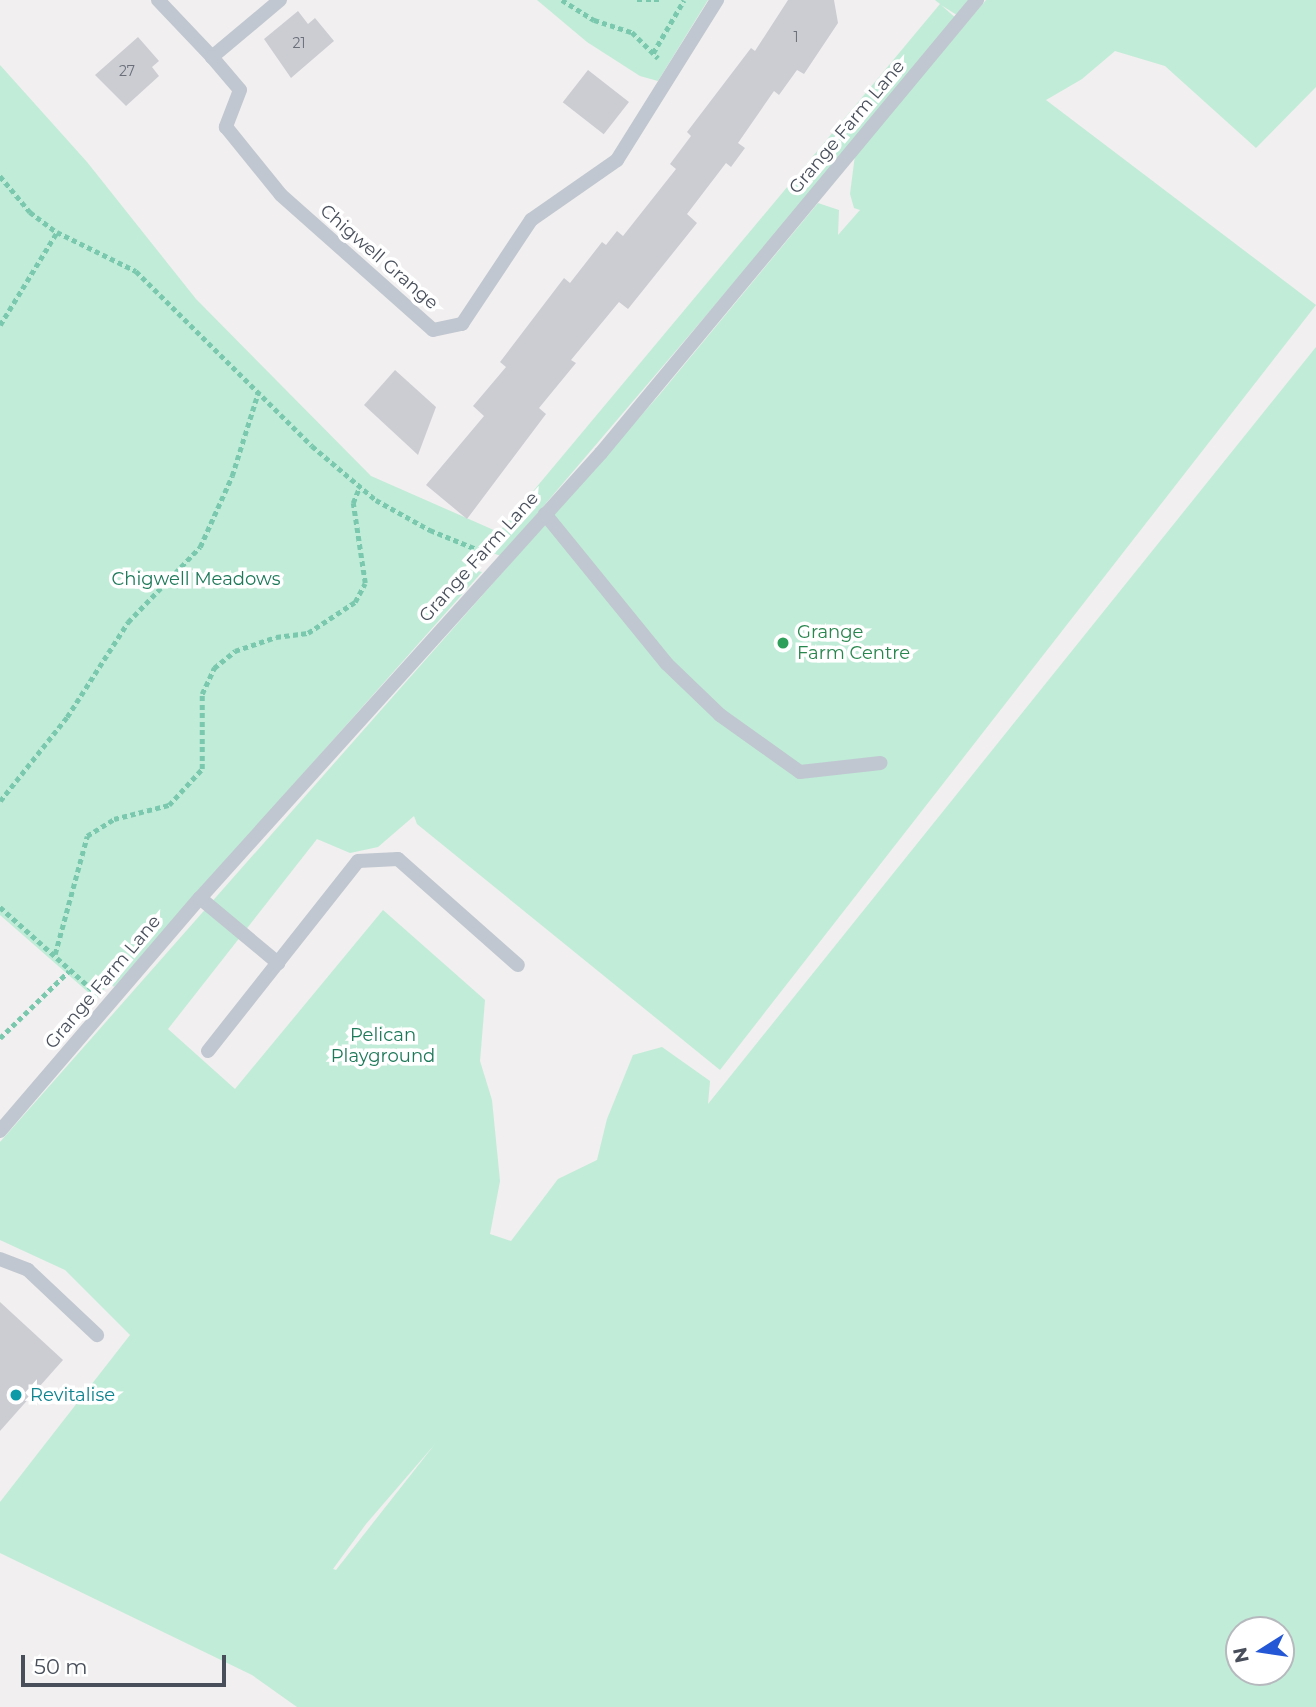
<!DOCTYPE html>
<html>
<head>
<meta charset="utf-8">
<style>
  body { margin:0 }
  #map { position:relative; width:1316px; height:1707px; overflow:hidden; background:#f1efef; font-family:Montserrat,sans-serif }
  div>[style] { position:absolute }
  .green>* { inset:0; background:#c0ecd8 }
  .building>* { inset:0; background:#cccdd3; transform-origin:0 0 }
  .path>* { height:4.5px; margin-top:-2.25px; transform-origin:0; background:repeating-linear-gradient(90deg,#7ac8ae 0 5px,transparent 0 8.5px) }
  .service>* { height:14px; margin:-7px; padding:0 7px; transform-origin:7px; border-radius:7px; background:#c0c7d0 }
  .dots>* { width:19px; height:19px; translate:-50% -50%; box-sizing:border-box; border:4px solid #fff; border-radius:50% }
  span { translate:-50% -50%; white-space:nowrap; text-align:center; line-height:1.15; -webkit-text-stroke:7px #fff; paint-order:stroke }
  .number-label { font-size:14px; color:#696e79 }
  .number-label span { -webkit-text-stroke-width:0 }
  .street-label { font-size:18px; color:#484f5b }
  .park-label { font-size:18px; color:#1d7959 }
  .leisure-label { font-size:18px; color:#27864d }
  .left { translate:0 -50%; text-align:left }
  .culture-label { font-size:18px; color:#0d838f }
  .north { position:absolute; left:1225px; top:1616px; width:70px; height:70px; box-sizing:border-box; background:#fff; border:2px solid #b6b9bd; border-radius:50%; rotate:258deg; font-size:19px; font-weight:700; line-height:28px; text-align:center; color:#484f5b }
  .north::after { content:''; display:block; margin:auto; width:24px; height:32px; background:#2457d6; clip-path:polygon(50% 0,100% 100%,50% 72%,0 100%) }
  .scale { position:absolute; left:21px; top:1655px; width:205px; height:32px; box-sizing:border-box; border:4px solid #484f5b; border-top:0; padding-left:9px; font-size:21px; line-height:24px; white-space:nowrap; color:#484f5b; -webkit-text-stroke:5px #fff; paint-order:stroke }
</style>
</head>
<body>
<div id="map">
  <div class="green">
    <i style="clip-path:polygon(537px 0,708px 0,658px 81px,640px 76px,587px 42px)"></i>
    <i style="clip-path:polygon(935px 0,973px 0,960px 17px,941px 5px,958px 20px,501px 556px,484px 550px,940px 4px)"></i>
    <i style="clip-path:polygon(evenodd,986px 0,1316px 0,1316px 87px,1256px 148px,1165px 66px,1115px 51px,1082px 79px,1046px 100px,1316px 305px,720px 1070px,417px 824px,414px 816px,378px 847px,350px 853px,317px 839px,168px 1029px,235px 1089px,383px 910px,485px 1000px,480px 1061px,492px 1100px,500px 1181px,490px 1234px,511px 1241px,558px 1179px,597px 1160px,607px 1119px,633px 1055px,662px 1047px,710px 1081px,708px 1104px,1316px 347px,1316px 1707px,297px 1707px,252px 1675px,0 1553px,0 1502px,130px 1335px,65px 1270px,0 1240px,0 1142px,660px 394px,818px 203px,839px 210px,838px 235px,860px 210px,854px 208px,850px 194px,855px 155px,986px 0,435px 1444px,336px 1570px,333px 1569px,366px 1524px,435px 1444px,986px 0,1239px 1630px,1281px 1630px,1281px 1672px,1239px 1672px,1239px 1630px)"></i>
    <i style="clip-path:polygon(0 65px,87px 162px,196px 299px,371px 476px,496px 531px,464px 568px,482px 572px,114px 987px,110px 983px,96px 999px,0 915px)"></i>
  </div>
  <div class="building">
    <i style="clip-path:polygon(788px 0,834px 0,838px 23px,804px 74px,797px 70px,779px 95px,774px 91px,738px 143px,745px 148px,731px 167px,726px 163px,687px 214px,697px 223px,628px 309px,619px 302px,571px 360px,576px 363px,539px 408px,546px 414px,467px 519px,426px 485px,484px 416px,473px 406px,506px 367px,500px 362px,564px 278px,570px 283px,602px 242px,606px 245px,617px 231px,623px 236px,676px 169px,670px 164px,691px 136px,687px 132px,751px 48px,755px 51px)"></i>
    <i style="clip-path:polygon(298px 11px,308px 24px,315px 18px,334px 41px,291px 78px,264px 39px)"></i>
    <i style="clip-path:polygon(138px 37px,159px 61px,152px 67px,159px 76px,126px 106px,95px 75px)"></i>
    <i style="left:588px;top:70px;width:52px;height:41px;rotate:38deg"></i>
    <i style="clip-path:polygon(395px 370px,436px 407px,418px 455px,364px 405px)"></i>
    <i style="clip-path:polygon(0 1302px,63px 1360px,0 1431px)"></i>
  </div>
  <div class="path">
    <i style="left:562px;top:0;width:38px;rotate:32deg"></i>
    <i style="left:594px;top:20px;width:40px;rotate:18deg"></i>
    <i style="left:632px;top:32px;width:37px;rotate:45deg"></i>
    <i style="left:637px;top:0;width:22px"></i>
    <i style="left:653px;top:53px;width:61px;rotate:-59.7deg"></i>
    <i style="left:0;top:176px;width:47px;rotate:50.2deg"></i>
    <i style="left:30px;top:212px;width:34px;rotate:37deg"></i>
    <i style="left:57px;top:232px;width:88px;rotate:26.3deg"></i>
    <i style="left:136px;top:271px;width:248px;rotate:44.8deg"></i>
    <i style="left:312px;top:446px;width:84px;rotate:40.2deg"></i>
    <i style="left:376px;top:500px;width:62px;rotate:29.1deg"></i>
    <i style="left:430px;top:530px;width:61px;rotate:22.3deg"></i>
    <i style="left:0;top:325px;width:109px;rotate:-58.5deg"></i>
    <i style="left:0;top:801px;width:107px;rotate:-51.4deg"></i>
    <i style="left:67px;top:717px;width:113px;rotate:-57.3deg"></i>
    <i style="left:128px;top:622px;width:104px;rotate:-46.2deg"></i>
    <i style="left:200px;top:547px;width:78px;rotate:-65.7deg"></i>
    <i style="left:232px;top:476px;width:87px;rotate:-72.6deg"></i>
    <i style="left:0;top:907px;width:127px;rotate:41.8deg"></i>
    <i style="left:55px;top:954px;width:122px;rotate:-74.8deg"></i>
    <i style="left:87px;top:836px;width:32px;rotate:-32deg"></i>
    <i style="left:114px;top:819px;width:57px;rotate:-14.3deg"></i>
    <i style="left:169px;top:805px;width:49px;rotate:-47.5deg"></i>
    <i style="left:202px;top:769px;width:75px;rotate:-90deg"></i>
    <i style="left:202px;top:694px;width:29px;rotate:-65deg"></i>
    <i style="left:214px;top:668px;width:27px;rotate:-39deg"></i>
    <i style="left:235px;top:651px;width:43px;rotate:-18.9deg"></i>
    <i style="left:276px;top:637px;width:32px;rotate:-7deg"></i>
    <i style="left:308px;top:633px;width:56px;rotate:-33.4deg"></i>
    <i style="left:355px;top:602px;width:21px;rotate:-62deg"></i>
    <i style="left:365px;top:583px;width:81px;rotate:-98.5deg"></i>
    <i style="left:353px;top:503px;width:18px;rotate:-68deg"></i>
    <i style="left:0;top:1038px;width:96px;rotate:-44.2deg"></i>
  </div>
  <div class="service">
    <i style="left:158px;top:0;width:79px;rotate:46.5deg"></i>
    <i style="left:280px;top:0;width:89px;rotate:140deg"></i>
    <i style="left:212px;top:57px;width:43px;rotate:49.7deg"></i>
    <i style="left:240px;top:90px;width:40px;rotate:111deg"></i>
    <i style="left:226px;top:127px;width:87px;rotate:51deg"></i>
    <i style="left:281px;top:195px;width:203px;rotate:41.6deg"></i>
    <i style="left:433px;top:330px;width:30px;rotate:-12deg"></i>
    <i style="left:462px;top:324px;width:125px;rotate:-56.4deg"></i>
    <i style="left:531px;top:220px;width:105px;rotate:-34.9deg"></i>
    <i style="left:617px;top:160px;width:189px;rotate:-58deg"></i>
    <i style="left:545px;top:514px;width:193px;rotate:50.9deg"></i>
    <i style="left:667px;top:664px;width:74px;rotate:43.9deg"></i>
    <i style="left:720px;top:715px;width:98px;rotate:35.5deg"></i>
    <i style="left:800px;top:772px;width:81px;rotate:-6.4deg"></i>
    <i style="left:200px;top:898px;width:102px;rotate:39.8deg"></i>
    <i style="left:208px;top:1051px;width:242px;rotate:-51.7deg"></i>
    <i style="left:358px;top:861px;width:40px;rotate:-2.9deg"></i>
    <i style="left:398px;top:859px;width:160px;rotate:41.5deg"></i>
    <i style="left:0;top:1131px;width:307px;rotate:-49.4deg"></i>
    <i style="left:200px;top:898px;width:599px;rotate:-47.98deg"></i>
    <i style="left:601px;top:453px;width:589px;rotate:-50.31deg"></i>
    <i style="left:0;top:1259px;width:30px;rotate:21deg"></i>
    <i style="left:28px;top:1270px;width:95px;rotate:43.3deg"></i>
  </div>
  <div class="dots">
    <i style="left:783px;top:643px;background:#2e9e5b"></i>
    <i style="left:16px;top:1395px;background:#0f9aa8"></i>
  </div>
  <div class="number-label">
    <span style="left:796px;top:37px">1</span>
    <span style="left:299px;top:43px">21</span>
    <span style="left:127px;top:71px">27</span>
  </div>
  <div class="street-label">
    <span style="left:847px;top:127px;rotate:-50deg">Grange Farm Lane</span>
    <span style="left:379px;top:257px;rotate:41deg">Chigwell Grange</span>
    <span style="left:479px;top:557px;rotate:-48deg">Grange Farm Lane</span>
    <span style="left:103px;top:982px;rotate:-50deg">Grange Farm Lane</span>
  </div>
  <div class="park-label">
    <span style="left:196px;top:579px">Chigwell Meadows</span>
    <span style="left:383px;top:1046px">Pelican<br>Playground</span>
  </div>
  <div class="leisure-label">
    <span class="left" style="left:797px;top:643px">Grange<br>Farm Centre</span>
  </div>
  <div class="culture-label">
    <span class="left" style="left:30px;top:1395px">Revitalise</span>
  </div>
  <div class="north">N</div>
  <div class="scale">50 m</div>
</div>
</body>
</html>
